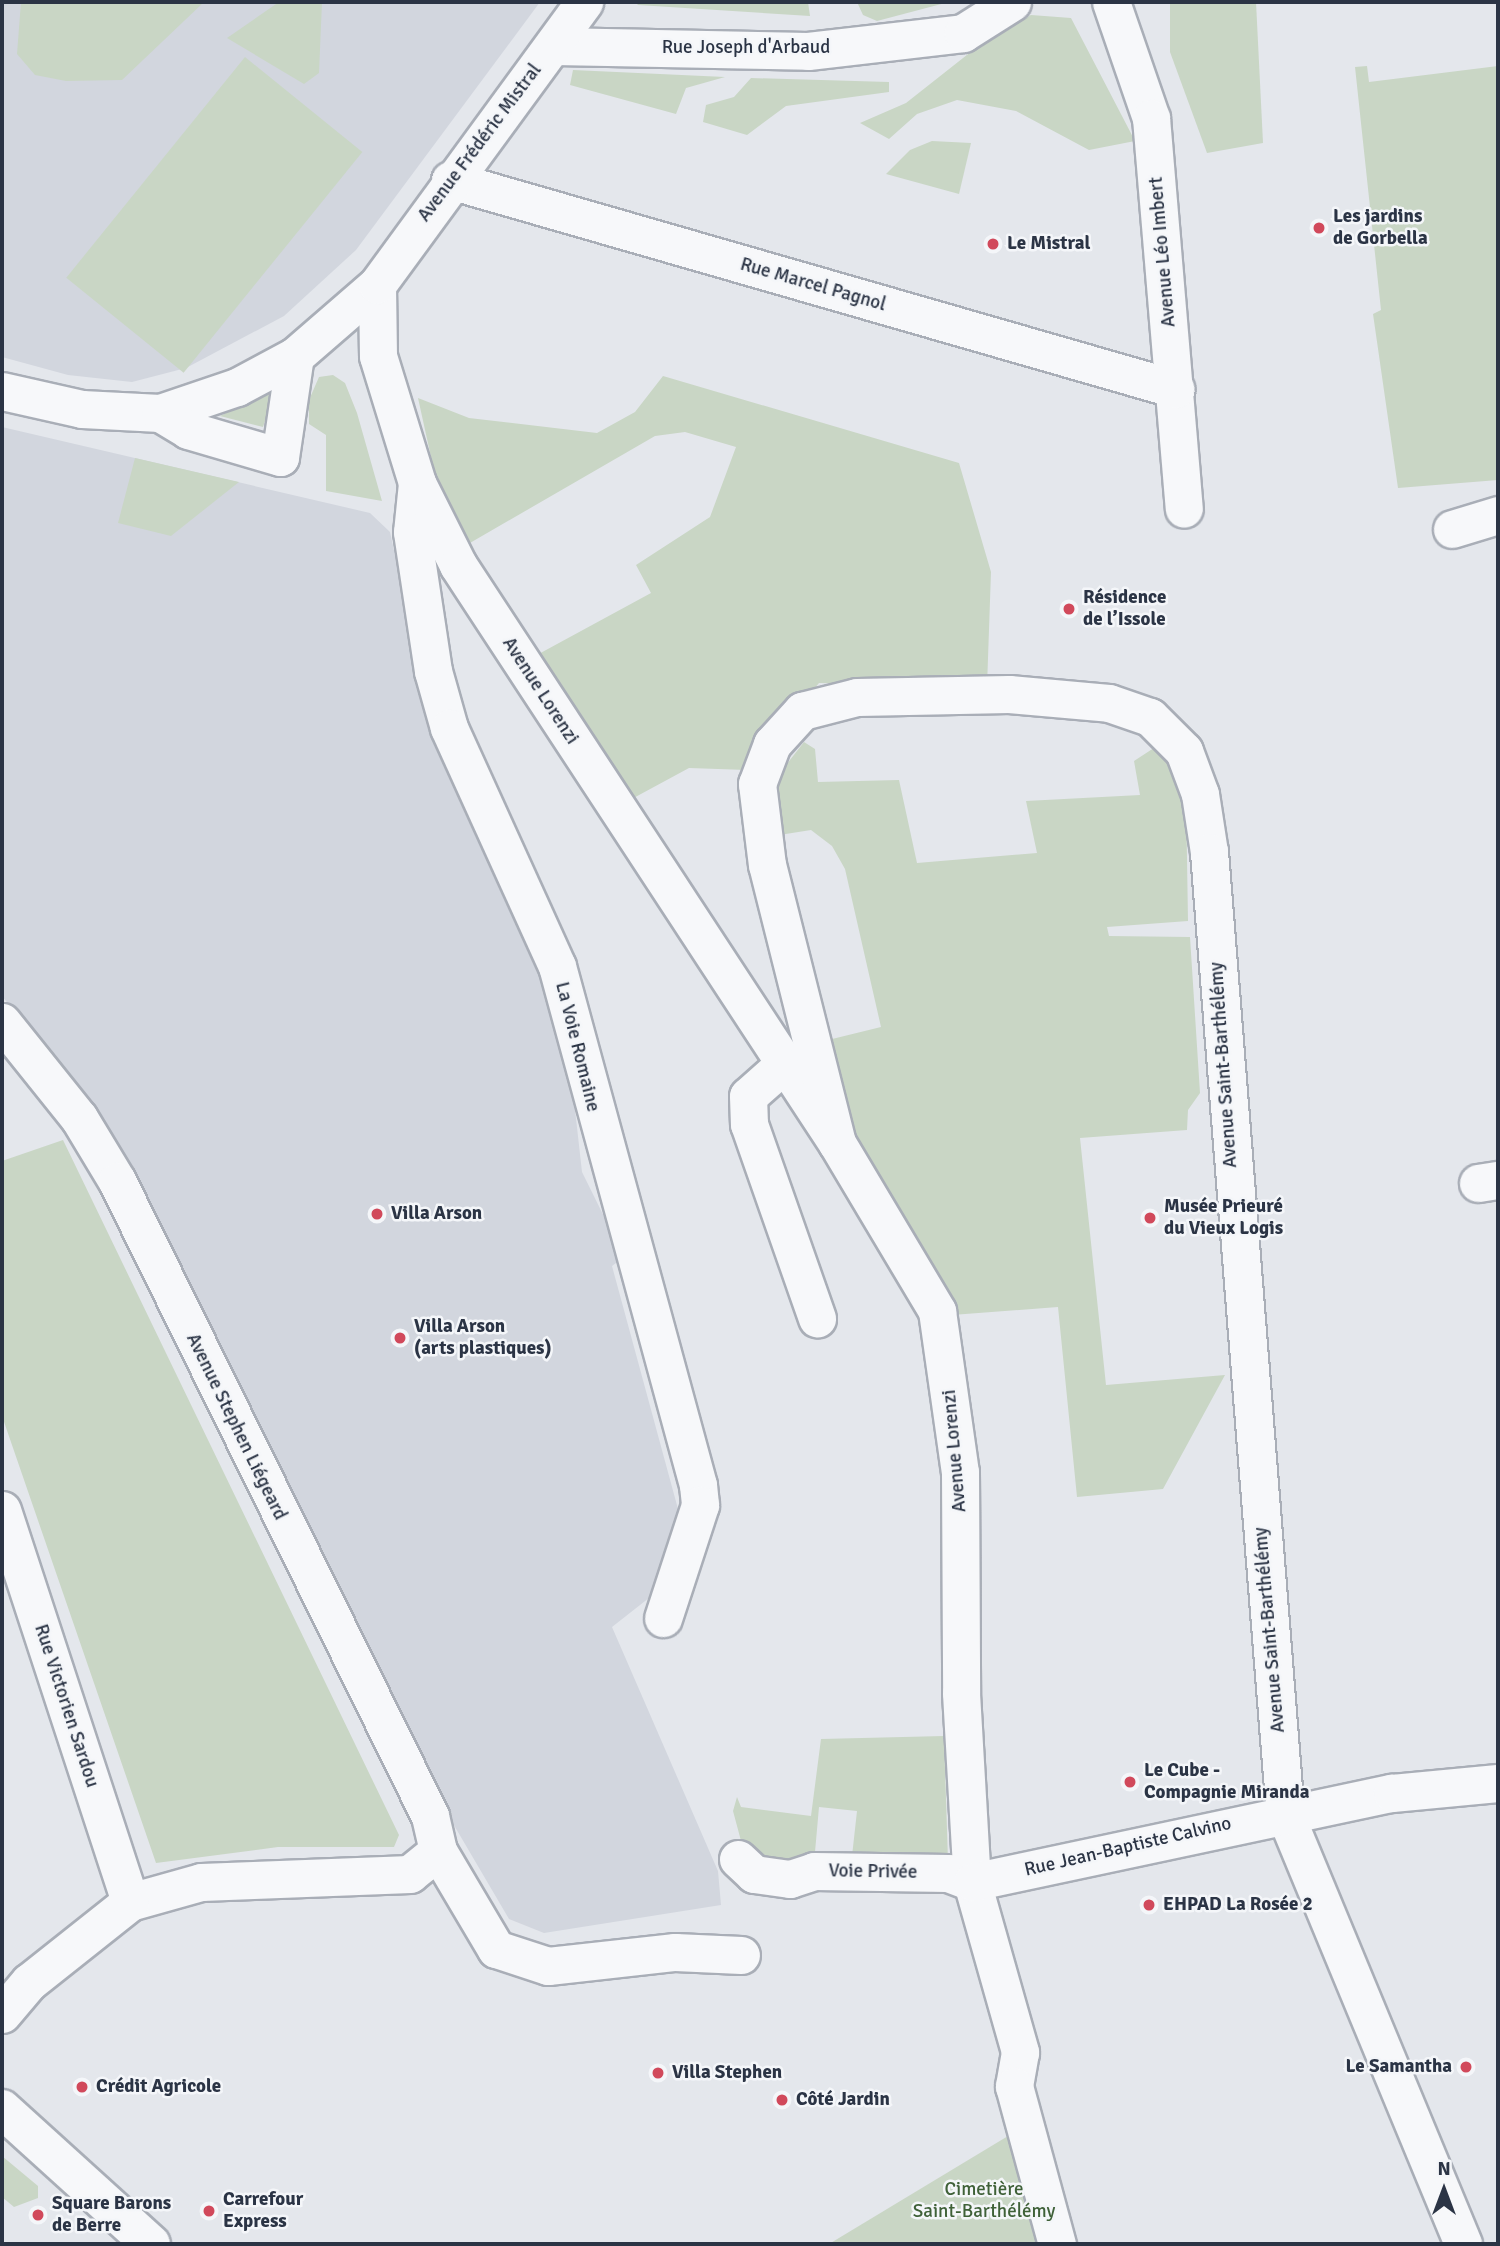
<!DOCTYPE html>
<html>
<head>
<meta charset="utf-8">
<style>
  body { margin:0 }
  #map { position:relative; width:1500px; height:2246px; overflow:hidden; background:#e4e7ec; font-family:Signika,sans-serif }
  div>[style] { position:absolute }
  .built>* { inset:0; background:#d2d6de }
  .green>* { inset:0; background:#c9d6c5; transform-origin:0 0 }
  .roads { filter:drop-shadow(2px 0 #a9aeb7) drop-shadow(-2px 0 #a9aeb7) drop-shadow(0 2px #a9aeb7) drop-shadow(0 -2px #a9aeb7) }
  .minor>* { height:37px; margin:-18.5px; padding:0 18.5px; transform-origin:18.5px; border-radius:18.5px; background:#f7f8fa }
  .tertiary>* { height:38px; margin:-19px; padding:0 19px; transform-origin:19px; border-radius:19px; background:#f7f8fa }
  .dots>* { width:19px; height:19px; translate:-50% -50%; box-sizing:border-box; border:4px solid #f4f6f9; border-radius:50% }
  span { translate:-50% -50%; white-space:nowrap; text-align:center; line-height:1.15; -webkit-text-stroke:5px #f4f6f9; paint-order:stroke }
  .street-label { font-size:19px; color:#2b3445 }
  .poi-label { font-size:19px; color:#2b3445; font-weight:700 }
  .left { translate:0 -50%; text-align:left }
  .right { translate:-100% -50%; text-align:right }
  .park-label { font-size:19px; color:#3f6138 }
  .frame { position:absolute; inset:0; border:4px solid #2b3445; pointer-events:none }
  .north { position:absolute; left:1409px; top:2155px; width:70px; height:70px; -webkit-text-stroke:5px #f4f6f9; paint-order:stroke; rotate:0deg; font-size:19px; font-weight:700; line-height:28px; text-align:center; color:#2b3445 }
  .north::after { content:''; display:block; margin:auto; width:24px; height:32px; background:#2b3445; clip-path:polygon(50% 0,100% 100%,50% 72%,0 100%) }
</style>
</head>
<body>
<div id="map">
  <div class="built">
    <i style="clip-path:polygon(2px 2px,540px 2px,356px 250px,284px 316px,186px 368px,132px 382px,68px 375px,2px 357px)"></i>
    <i style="clip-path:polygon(2px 427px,370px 513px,390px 532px,433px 731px,509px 910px,541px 965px,568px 1047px,582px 1172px,624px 1257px,612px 1266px,678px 1509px,654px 1594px,612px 1627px,718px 1871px,721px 1905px,544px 1933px,509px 1919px,438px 1798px,113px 1136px,2px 996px)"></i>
  </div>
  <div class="green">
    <i style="clip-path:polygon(21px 2px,204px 2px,122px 80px,66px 81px,35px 75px,17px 54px)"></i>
    <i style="clip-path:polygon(279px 2px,322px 2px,319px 73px,304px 84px,227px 38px)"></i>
    <i style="clip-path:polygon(635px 2px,808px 2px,810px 16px,638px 5px)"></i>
    <i style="clip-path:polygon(857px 2px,949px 2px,877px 21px,863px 15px)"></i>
    <i style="clip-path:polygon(1170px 2px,1256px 2px,1263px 143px,1207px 153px,1170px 52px)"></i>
    <i style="clip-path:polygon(1031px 15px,1071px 18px,1135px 141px,1089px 150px,1016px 111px,957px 100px,917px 114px,889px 139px,860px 123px,906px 103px,977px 47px)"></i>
    <i style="left:245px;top:57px;width:151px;height:284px;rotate:39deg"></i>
    <i style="clip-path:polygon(1367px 66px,1369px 82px,1498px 66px,1498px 480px,1398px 488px,1373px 314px,1381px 310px,1355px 67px)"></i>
    <i style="clip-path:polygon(573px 70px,725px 77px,686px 88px,676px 114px,570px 85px)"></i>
    <i style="clip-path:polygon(751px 78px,889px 82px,889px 92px,786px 106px,747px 135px,703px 122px,706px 105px,734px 97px)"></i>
    <i style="clip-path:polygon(932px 141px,971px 143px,959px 194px,886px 174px,910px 150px)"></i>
    <i style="clip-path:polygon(333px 375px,345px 383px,357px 413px,382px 501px,326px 491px,326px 435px,309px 424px,309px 400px,319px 377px)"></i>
    <i style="clip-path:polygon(663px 376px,959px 463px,991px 572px,987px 687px,819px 683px,747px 770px,689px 768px,628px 801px,535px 656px,651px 593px,636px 565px,710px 517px,736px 447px,685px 432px,655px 436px,463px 547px,446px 525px,418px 398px,469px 418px,597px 433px,635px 412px)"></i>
    <i style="clip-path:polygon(276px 389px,263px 427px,220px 416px)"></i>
    <i style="clip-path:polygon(135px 458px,239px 482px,171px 536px,118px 523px)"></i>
    <i style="clip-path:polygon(804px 742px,815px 749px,818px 782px,899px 780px,917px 863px,1037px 853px,1026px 801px,1140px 795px,1134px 761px,1160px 744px,1186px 796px,1188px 921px,1107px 927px,1109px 936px,1190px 937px,1200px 1093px,1188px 1110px,1187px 1130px,1080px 1138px,1106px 1385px,1225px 1375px,1163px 1489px,1077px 1497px,1058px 1307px,952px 1315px,854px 1151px,824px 1041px,881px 1027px,845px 869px,832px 846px,811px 830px,773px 836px,772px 783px)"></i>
    <i style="clip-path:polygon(63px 1140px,399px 1835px,394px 1847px,278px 1847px,156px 1863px,2px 1416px,2px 1161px)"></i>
    <i style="clip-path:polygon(evenodd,944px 1736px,948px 1861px,792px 1869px,744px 1852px,733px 1811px,737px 1797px,741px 1807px,811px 1816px,821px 1739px,944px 1736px,819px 1807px,857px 1811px,852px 1856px,815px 1852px,819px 1807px)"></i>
    <i style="clip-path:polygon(1013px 2133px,1041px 2244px,829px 2244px)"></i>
    <i style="clip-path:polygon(2px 2156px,38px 2186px,38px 2198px,14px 2207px,2px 2197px)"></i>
  </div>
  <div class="roads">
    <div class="minor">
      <i style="left:1111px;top:2px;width:123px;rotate:71deg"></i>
      <i style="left:1151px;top:118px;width:392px;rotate:85.2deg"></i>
      <i style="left:554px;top:46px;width:254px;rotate:1.1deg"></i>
      <i style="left:808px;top:51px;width:156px;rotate:-6.6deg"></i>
      <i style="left:963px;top:33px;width:58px;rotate:-32.3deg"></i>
      <i style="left:450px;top:180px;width:755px;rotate:16.06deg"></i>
      <i style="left:377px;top:285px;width:71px;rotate:89.2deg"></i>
      <i style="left:378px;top:356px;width:133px;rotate:72.9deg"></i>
      <i style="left:417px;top:483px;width:92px;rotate:63.4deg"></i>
      <i style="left:458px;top:565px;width:691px;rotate:56.75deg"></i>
      <i style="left:837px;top:1143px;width:196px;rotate:59.2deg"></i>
      <i style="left:937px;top:1311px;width:163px;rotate:81.9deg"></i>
      <i style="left:960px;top:1472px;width:221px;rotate:89.7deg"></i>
      <i style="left:961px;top:1693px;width:189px;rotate:86.7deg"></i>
      <i style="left:972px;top:1882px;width:177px;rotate:74.2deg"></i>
      <i style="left:1020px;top:2052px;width:35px;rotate:100deg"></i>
      <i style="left:1014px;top:2086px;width:164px;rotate:74.8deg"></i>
      <i style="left:2px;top:391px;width:82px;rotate:12.7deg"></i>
      <i style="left:82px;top:409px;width:78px;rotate:2.9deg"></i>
      <i style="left:160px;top:413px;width:81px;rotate:-18.7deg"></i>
      <i style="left:237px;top:387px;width:66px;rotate:-28.1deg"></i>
      <i style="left:295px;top:356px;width:108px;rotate:-40.9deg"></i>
      <i style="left:377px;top:285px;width:351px;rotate:-53.8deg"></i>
      <i style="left:160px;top:413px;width:33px;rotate:31deg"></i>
      <i style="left:188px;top:430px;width:96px;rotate:16.4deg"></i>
      <i style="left:280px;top:457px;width:102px;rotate:-81.6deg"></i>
      <i style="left:417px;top:483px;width:49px;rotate:95.8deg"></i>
      <i style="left:412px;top:532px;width:141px;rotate:81.4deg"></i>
      <i style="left:433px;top:671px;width:59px;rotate:74.3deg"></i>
      <i style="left:449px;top:728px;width:261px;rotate:65.6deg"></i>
      <i style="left:557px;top:966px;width:538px;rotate:74.8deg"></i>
      <i style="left:698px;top:1485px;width:20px;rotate:84deg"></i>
      <i style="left:700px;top:1505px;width:119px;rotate:108.1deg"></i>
      <i style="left:1452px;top:529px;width:48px;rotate:-16.9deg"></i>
      <i style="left:2px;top:1022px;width:123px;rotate:51.3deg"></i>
      <i style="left:79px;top:1118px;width:74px;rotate:58.9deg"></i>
      <i style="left:117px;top:1181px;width:708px;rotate:63.76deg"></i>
      <i style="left:430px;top:1816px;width:36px;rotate:77deg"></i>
      <i style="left:438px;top:1851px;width:36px;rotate:141deg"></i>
      <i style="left:410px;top:1874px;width:209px;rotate:177.8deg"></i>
      <i style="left:201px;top:1882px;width:74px;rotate:164.3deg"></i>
      <i style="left:130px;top:1902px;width:129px;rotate:141.6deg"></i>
      <i style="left:29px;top:1982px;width:42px;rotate:130.2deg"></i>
      <i style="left:782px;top:1066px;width:45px;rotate:138.6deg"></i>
      <i style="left:748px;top:1096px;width:28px;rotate:88deg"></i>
      <i style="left:749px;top:1124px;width:206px;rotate:70.7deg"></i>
      <i style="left:837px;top:1143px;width:287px;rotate:-104.1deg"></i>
      <i style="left:767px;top:865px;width:82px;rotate:-97deg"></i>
      <i style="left:757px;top:784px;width:43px;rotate:-69.4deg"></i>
      <i style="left:772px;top:744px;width:45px;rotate:-47.7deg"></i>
      <i style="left:802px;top:711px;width:57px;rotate:-14.3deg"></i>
      <i style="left:857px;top:697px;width:152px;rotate:-1.1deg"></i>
      <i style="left:1009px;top:694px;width:100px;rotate:5.1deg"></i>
      <i style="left:1109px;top:703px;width:43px;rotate:18.9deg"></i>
      <i style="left:1150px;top:717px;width:48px;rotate:45deg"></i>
      <i style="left:1184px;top:751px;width:46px;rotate:69.6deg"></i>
      <i style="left:1200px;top:794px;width:59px;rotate:81.2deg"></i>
      <i style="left:1209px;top:852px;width:965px;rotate:85.48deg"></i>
      <i style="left:1285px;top:1814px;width:465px;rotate:67.5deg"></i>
      <i style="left:1478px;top:1183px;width:20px;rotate:-9deg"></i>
      <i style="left:2px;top:1510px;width:412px;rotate:71.9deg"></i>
      <i style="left:438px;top:1851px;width:114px;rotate:59.4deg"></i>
      <i style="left:496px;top:1949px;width:55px;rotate:18.1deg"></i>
      <i style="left:548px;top:1966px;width:128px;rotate:-6.3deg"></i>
      <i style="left:675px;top:1952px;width:66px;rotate:2.6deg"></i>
      <i style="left:738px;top:1859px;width:22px;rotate:43deg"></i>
      <i style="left:754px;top:1874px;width:36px;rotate:8deg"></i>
      <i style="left:790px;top:1879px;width:25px;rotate:-18deg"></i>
      <i style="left:814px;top:1871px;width:134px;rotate:0.9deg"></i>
      <i style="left:948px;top:1873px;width:26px;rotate:21deg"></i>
      <i style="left:972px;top:1882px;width:429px;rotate:-12deg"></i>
      <i style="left:1392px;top:1793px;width:106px;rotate:-5.4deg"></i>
    </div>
    <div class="tertiary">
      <i style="left:2px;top:2109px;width:201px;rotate:42.2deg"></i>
    </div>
  </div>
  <div class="dots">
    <i style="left:1319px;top:228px;background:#d1495b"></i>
    <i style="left:993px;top:244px;background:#d1495b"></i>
    <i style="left:1069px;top:609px;background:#d1495b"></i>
    <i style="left:377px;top:1214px;background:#d1495b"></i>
    <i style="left:1150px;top:1218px;background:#d1495b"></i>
    <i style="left:400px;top:1338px;background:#d1495b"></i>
    <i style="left:1130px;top:1782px;background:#d1495b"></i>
    <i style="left:1149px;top:1905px;background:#d1495b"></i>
    <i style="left:1466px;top:2067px;background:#d1495b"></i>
    <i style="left:658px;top:2073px;background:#d1495b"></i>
    <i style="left:82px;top:2087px;background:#d1495b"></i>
    <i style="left:782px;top:2100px;background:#d1495b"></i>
    <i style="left:209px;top:2211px;background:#d1495b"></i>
    <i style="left:38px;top:2215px;background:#d1495b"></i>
  </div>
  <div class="street-label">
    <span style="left:746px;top:48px">Rue Joseph d'Arbaud</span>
    <span style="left:480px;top:143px;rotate:-53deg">Avenue Frédéric Mistral</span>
    <span style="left:1163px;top:252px;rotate:-95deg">Avenue Léo Imbert</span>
    <span style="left:813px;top:285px;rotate:16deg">Rue Marcel Pagnol</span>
    <span style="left:540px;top:691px;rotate:57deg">Avenue Lorenzi</span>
    <span style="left:577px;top:1047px;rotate:76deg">La Voie Romaine</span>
    <span style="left:1224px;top:1065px;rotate:-94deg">Avenue Saint-Barthélémy</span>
    <span style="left:236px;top:1427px;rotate:64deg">Avenue Stephen Liégeard</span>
    <span style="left:955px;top:1451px;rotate:-95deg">Avenue Lorenzi</span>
    <span style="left:1270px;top:1630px;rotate:-95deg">Avenue Saint-Barthélémy</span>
    <span style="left:66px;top:1706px;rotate:72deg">Rue Victorien Sardou</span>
    <span style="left:1128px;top:1847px;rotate:-13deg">Rue Jean-Baptiste Calvino</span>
    <span style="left:873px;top:1872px;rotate:1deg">Voie Privée</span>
  </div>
  <div class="poi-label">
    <span class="left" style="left:1333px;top:228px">Les jardins<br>de Gorbella</span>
    <span class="left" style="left:1007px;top:244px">Le Mistral</span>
    <span class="left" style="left:1083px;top:609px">Résidence<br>de l’Issole</span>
    <span class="left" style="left:1164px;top:1218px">Musée Prieuré<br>du Vieux Logis</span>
    <span class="left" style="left:391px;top:1214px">Villa Arson</span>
    <span class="left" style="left:414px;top:1338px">Villa Arson<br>(arts plastiques)</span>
    <span class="left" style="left:1144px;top:1782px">Le Cube -<br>Compagnie Miranda</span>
    <span class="left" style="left:1163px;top:1905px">EHPAD La Rosée 2</span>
    <span class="right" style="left:1452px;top:2067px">Le Samantha</span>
    <span class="left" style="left:672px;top:2073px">Villa Stephen</span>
    <span class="left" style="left:96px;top:2087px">Crédit Agricole</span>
    <span class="left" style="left:796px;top:2100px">Côté Jardin</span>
    <span class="left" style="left:223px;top:2211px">Carrefour<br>Express</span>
    <span class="left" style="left:52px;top:2215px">Square Barons<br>de Berre</span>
  </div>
  <div class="park-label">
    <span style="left:984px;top:2201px">Cimetière<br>Saint-Barthélémy</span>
  </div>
  <div class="frame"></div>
  <div class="north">N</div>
</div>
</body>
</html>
